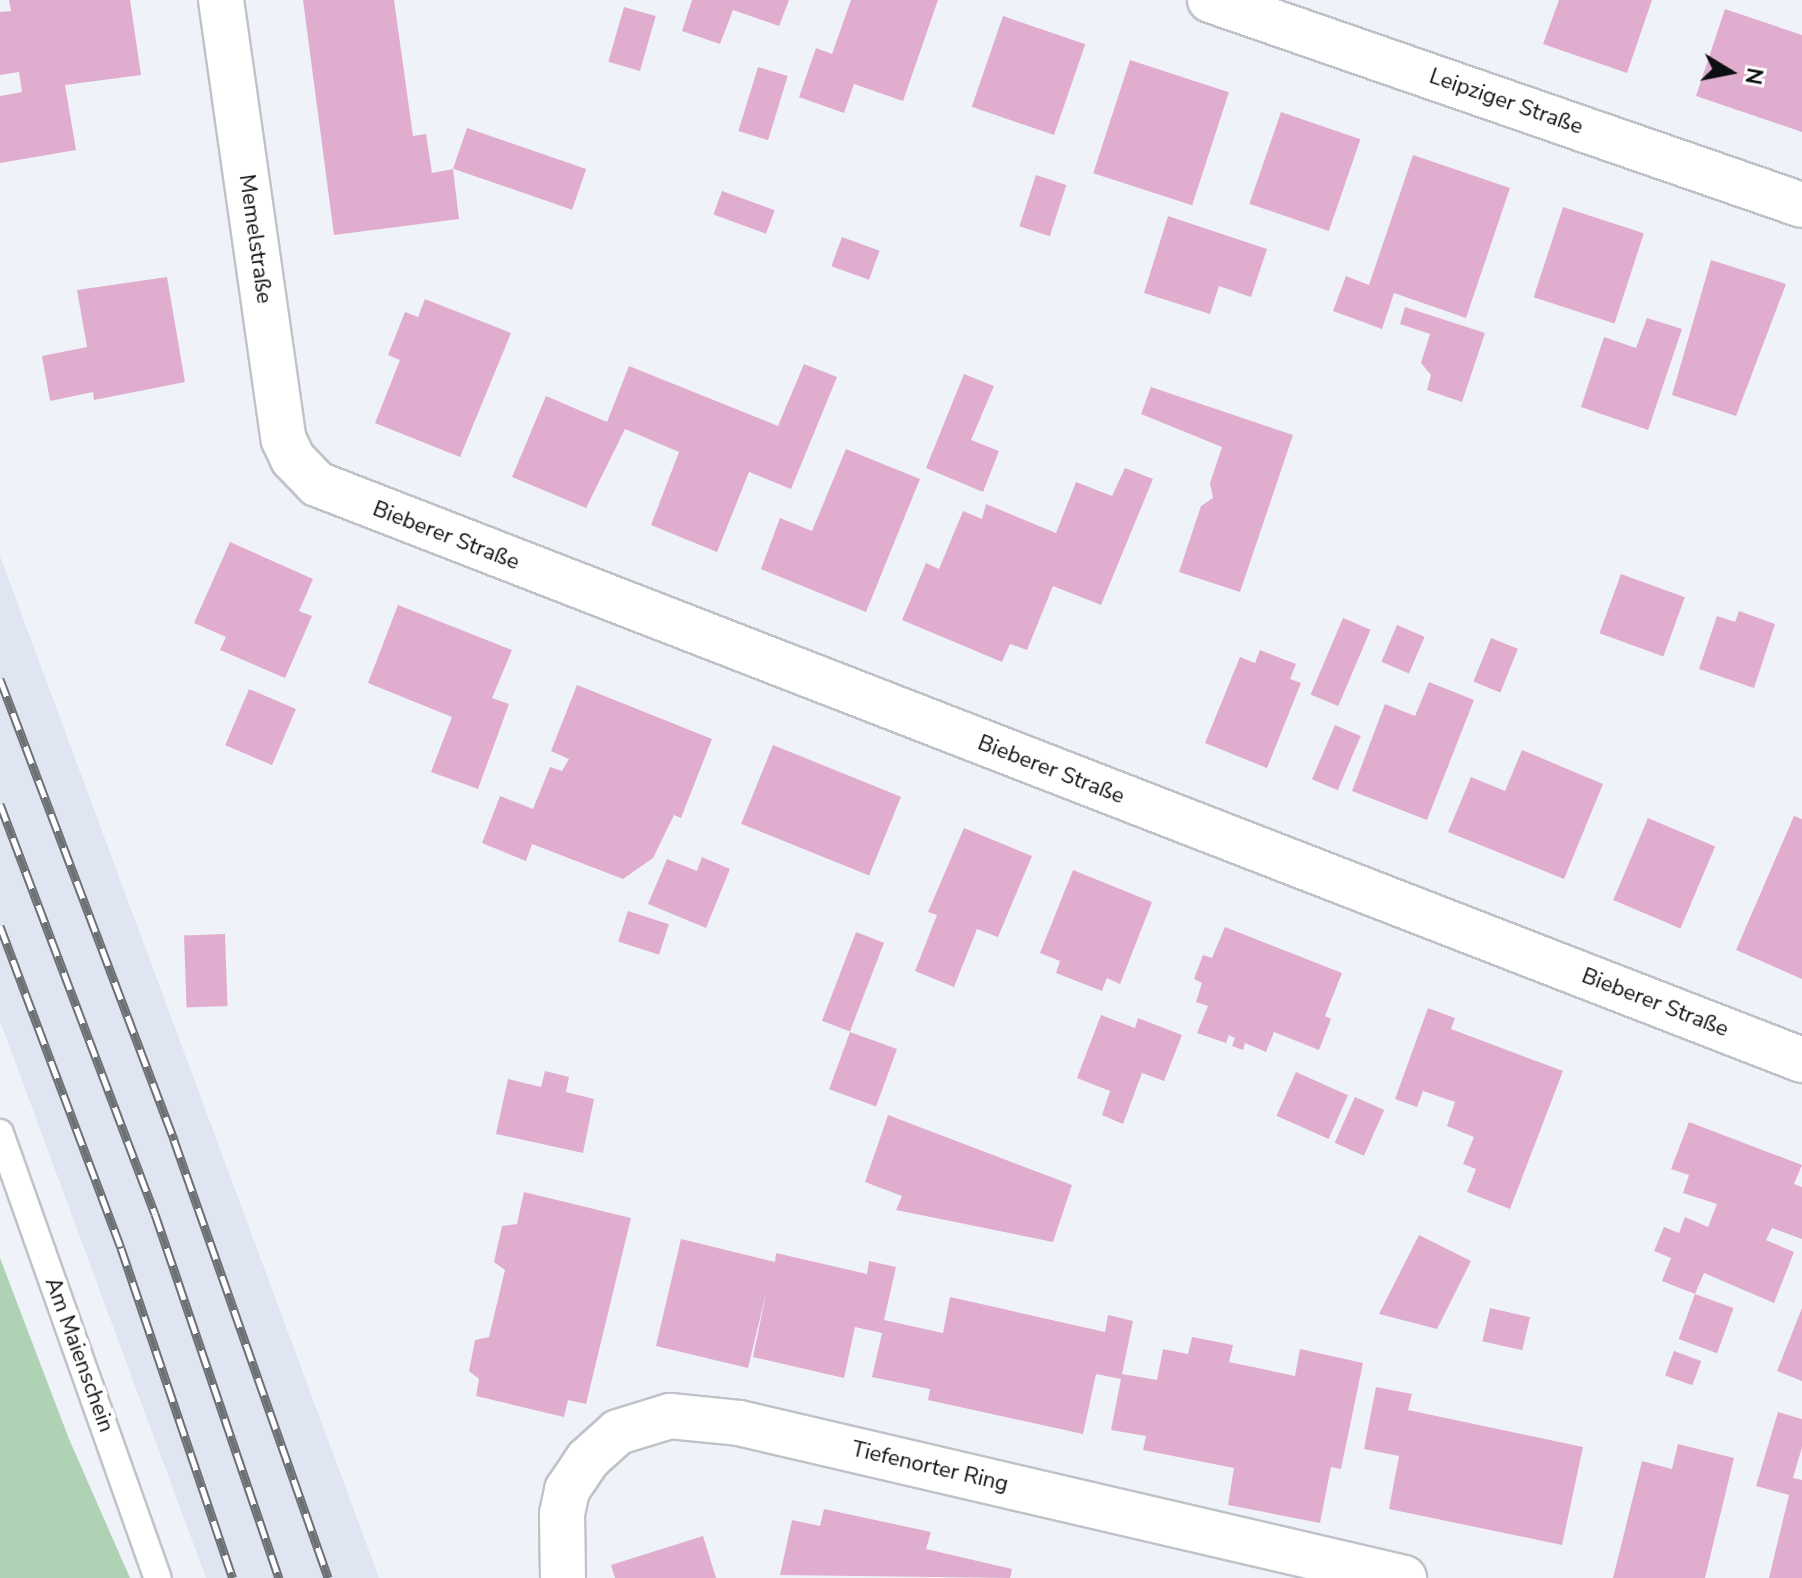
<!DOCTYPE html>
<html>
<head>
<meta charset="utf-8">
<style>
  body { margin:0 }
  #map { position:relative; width:1802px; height:1578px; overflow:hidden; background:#eff3f9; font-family:"Nunito Sans",sans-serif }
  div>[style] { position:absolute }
  .built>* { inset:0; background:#dfe6f2 }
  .green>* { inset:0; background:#b0d2b4 }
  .building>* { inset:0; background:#e1adcf; transform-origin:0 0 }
  .roads { filter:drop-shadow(2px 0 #bfc3c8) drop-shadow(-2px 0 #bfc3c8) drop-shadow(0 2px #bfc3c8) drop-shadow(0 -2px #bfc3c8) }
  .service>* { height:26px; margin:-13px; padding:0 13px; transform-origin:13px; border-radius:13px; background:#fff }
  .minor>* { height:44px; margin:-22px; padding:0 22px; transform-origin:22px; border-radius:22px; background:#fff }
  .rail>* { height:9px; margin-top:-4.5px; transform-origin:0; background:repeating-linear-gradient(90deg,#fff 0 18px,#6d7074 0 36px); box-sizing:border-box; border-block:2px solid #6d7074 }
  span { translate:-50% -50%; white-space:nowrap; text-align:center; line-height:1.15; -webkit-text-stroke:8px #fff; paint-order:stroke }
  .street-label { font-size:22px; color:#0d0f11 }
  .north { position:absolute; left:1690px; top:32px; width:80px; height:80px; -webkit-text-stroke:6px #fff; paint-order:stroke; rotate:100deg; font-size:22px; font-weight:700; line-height:32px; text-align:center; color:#0d0f11 }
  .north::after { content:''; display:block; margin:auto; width:28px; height:36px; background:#0d0f11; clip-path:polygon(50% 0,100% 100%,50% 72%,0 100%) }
</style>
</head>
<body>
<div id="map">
  <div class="built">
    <i style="clip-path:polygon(0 556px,374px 1564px,379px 1578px,206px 1578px,0 1021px)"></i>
  </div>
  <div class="green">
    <i style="clip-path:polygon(0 1258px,69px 1439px,130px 1578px,0 1578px)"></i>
  </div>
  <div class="building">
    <i style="clip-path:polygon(9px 0,130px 0,141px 75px,65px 85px,76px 150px,0 163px,0 96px,22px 92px,19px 72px,0 75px,0 12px,11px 11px)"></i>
    <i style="clip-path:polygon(303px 0,394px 0,413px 136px,426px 134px,432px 173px,453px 169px,459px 219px,334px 235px)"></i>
    <i style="clip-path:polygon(692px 0,789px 0,779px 26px,733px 10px,720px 44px,682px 31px)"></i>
    <i style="clip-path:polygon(851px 0,938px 0,903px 101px,854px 84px,844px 113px,799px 97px,816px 48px,832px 54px)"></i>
    <i style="clip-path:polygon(1559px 0,1652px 0,1627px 73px,1543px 44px)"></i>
    <i style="left:624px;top:7px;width:33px;height:57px;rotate:16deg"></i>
    <i style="clip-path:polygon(1725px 9px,1802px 35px,1802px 132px,1696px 96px)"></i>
    <i style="left:1003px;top:16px;width:87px;height:96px;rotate:19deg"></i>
    <i style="left:1130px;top:60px;width:104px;height:119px;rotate:18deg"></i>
    <i style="left:758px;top:67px;width:31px;height:67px;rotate:17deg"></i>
    <i style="left:1281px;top:112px;width:84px;height:97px;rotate:19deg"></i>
    <i style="left:467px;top:128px;width:126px;height:43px;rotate:19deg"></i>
    <i style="clip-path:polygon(1413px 155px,1510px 188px,1466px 318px,1394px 293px,1382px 329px,1333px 311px,1346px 276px,1369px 285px)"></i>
    <i style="left:1036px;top:175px;width:32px;height:54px;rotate:18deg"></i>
    <i style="left:722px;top:191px;width:56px;height:25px;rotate:20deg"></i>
    <i style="left:1563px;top:207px;width:85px;height:95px;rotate:18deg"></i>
    <i style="clip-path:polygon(1168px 216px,1267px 249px,1251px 297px,1219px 286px,1210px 314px,1144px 293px)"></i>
    <i style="left:842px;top:237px;width:40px;height:31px;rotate:20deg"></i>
    <i style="clip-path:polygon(1711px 260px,1786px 284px,1736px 416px,1672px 395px)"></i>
    <i style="clip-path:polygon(167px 277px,185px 382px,94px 400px,93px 392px,50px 401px,42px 356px,87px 347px,77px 290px)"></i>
    <i style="clip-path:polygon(425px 299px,511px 333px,460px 457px,375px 423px,400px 360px,388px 355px,405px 312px,418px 317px)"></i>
    <i style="clip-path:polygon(1405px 307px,1485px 333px,1462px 402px,1427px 390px,1431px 375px,1421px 363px,1430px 334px,1400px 324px)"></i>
    <i style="clip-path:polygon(1647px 318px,1682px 329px,1648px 430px,1581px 407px,1604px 337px,1636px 348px)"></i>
    <i style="clip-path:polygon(804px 364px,837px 377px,791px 489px,749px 472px,717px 552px,651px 525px,679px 452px,625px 429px,586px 508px,512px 477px,546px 396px,607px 422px,629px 366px,778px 426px)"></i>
    <i style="clip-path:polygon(964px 374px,994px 386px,971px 440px,999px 451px,983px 492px,926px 468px)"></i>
    <i style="clip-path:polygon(1151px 387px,1293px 435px,1240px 592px,1179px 572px,1201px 506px,1213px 498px,1210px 483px,1222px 447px,1141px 414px)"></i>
    <i style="clip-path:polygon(846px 449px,920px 479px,866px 612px,761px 569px,780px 518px,812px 531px)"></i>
    <i style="clip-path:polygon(1125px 468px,1153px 479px,1101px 605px,1053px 586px,1027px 650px,1010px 644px,1002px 662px,902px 620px,926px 563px,939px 569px,963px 511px,982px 519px,986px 504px,1056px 533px,1076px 482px,1112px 496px)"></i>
    <i style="clip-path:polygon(230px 542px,313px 579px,299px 611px,312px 616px,285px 678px,220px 650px,226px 637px,194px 623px)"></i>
    <i style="left:1621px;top:574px;width:68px;height:63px;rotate:20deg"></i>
    <i style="clip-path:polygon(398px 605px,512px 650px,492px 698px,509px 704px,478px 789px,431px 772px,452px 717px,368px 683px)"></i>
    <i style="clip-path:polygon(1739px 611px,1775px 624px,1754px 688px,1699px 669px,1717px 616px,1735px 622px)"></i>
    <i style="left:1343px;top:618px;width:30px;height:83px;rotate:23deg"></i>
    <i style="left:1397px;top:625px;width:30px;height:40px;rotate:23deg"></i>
    <i style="left:1491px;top:638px;width:29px;height:47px;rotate:22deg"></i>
    <i style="clip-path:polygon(1260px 650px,1296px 664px,1290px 679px,1301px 683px,1267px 768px,1205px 743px,1240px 657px,1255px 663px)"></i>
    <i style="clip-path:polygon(1429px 682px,1474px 700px,1427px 820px,1352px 791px,1385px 704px,1415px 716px)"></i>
    <i style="clip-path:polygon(577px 685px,712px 739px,681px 818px,674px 815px,653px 858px,623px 879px,532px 844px,526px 861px,482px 843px,500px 796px,533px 809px,550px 767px,562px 771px,569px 759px,551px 751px)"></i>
    <i style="left:249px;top:689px;width:51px;height:61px;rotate:23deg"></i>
    <i style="left:1335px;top:725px;width:28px;height:59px;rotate:23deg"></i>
    <i style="left:773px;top:745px;width:138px;height:85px;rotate:22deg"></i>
    <i style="clip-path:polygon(1522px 750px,1603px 784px,1564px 879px,1448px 832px,1471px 777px,1505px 791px)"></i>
    <i style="clip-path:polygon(1794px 816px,1802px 819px,1802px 979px,1736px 950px)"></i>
    <i style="left:1648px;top:818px;width:73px;height:89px;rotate:23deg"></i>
    <i style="clip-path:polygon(964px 828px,1032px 856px,998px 937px,977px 929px,954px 987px,915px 971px,937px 915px,928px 912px)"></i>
    <i style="clip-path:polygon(702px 857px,730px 869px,706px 928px,648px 904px,667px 859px,697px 871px)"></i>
    <i style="clip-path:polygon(1073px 870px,1152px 902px,1120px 984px,1107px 978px,1102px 991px,1056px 973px,1060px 961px,1040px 953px)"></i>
    <i style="left:628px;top:911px;width:43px;height:32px;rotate:18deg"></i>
    <i style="clip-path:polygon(1225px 927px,1342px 973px,1325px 1016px,1331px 1019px,1319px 1050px,1274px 1032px,1266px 1052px,1245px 1043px,1243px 1050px,1232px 1046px,1235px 1038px,1229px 1035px,1226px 1043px,1197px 1033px,1208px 1006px,1196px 1002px,1202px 983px,1194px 979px,1203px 955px,1212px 958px)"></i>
    <i style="left:856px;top:932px;width:30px;height:95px;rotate:21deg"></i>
    <i style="left:225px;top:934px;width:72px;height:41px;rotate:88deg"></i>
    <i style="clip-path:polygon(1428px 1008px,1455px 1018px,1451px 1029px,1563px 1071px,1510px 1209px,1467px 1192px,1476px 1169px,1463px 1164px,1474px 1137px,1447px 1126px,1455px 1102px,1423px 1091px,1417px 1107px,1395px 1099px)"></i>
    <i style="clip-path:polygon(1101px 1015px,1135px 1028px,1138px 1018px,1182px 1035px,1164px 1081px,1142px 1073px,1123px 1124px,1102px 1115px,1110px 1091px,1077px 1078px)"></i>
    <i style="left:850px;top:1032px;width:50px;height:61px;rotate:20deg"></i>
    <i style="clip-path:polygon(545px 1071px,569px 1077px,566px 1092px,594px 1099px,583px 1153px,496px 1134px,508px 1079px,541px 1087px)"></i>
    <i style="left:1296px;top:1072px;width:57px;height:48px;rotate:24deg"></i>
    <i style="left:1355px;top:1097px;width:32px;height:50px;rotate:24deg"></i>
    <i style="clip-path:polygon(888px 1115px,1072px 1185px,1053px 1242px,896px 1210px,902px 1196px,865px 1182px)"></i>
    <i style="clip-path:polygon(1689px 1122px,1802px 1165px,1794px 1184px,1802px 1187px,1802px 1239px,1772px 1228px,1766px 1240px,1794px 1252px,1774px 1303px,1704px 1273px,1695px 1294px,1662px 1281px,1671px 1258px,1654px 1251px,1664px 1227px,1679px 1233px,1685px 1217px,1708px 1227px,1717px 1204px,1683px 1193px,1689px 1175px,1671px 1169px)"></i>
    <i style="clip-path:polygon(524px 1192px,631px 1218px,586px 1404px,568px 1400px,564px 1417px,476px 1396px,479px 1379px,469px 1371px,475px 1340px,489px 1337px,505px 1270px,494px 1262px,502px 1226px,517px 1224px)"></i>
    <i style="clip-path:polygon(1419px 1235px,1471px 1261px,1437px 1329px,1379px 1314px)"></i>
    <i style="clip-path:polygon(681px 1239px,775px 1262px,776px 1253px,867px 1274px,869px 1261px,896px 1267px,884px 1320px,943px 1333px,950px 1297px,1105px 1332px,1108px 1315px,1133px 1321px,1122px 1374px,1157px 1380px,1163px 1349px,1188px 1354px,1192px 1337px,1233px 1345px,1229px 1362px,1295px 1376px,1300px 1349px,1363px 1363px,1341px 1469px,1331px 1467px,1320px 1523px,1228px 1505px,1234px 1468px,1143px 1450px,1146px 1436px,1111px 1430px,1121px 1379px,1096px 1374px,1083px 1434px,928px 1400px,930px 1389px,872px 1377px,882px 1333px,855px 1327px,844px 1378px,753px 1357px,767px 1289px,748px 1368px,656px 1346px)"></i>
    <i style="left:1695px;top:1294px;width:41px;height:48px;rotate:20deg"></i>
    <i style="left:1490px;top:1308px;width:41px;height:34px;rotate:13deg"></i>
    <i style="clip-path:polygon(1802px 1308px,1802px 1381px,1777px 1371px)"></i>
    <i style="left:1674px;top:1351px;width:29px;height:26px;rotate:20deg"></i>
    <i style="clip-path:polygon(1376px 1387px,1412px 1394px,1408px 1410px,1583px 1447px,1562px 1545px,1389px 1509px,1399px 1456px,1364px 1449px)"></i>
    <i style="clip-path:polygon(1778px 1412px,1802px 1419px,1802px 1447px,1793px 1478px,1802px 1480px,1802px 1578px,1769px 1578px,1789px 1495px,1756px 1486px)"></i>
    <i style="clip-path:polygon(1678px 1444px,1734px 1458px,1705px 1578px,1613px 1578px,1642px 1461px,1672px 1469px)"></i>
    <i style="clip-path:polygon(824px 1509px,931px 1532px,926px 1549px,1012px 1569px,1010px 1578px,780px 1575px,792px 1520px,820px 1526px)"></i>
    <i style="clip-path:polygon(703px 1536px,716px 1578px,615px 1578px,611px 1565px)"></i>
  </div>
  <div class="roads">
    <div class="service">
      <i style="left:0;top:1133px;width:472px;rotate:70.5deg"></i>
    </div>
    <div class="minor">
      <i style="left:221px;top:0;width:444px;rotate:81.9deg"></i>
      <i style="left:284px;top:440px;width:21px;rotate:65deg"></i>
      <i style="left:293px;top:459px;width:35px;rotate:46deg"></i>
      <i style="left:317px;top:484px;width:1593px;rotate:21.2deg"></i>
      <i style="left:1210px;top:0;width:626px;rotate:19.1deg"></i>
      <i style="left:563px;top:1578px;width:64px;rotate:-90.9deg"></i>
      <i style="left:562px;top:1514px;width:25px;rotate:-78deg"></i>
      <i style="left:567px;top:1490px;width:37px;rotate:-56deg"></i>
      <i style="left:588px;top:1459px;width:40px;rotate:-42deg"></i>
      <i style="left:618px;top:1432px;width:54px;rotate:-17.1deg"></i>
      <i style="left:670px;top:1416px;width:69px;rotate:5.8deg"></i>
      <i style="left:739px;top:1423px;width:683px;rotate:13.12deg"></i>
    </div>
  </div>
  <div class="rail">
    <i style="left:0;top:679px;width:493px;rotate:69.3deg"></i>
    <i style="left:174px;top:1140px;width:464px;rotate:70.6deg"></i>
    <i style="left:0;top:804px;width:438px;rotate:69.3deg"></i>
    <i style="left:155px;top:1214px;width:385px;rotate:71.2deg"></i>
    <i style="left:0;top:926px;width:344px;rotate:69.4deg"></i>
    <i style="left:121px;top:1248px;width:348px;rotate:71.3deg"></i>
  </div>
  <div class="street-label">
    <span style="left:1506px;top:102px;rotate:19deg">Leipziger Straße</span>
    <span style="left:255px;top:239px;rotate:82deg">Memelstraße</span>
    <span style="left:446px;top:536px;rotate:21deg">Bieberer Straße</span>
    <span style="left:1051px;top:770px;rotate:21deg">Bieberer Straße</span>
    <span style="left:1655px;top:1003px;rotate:21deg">Bieberer Straße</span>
    <span style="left:79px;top:1355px;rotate:70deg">Am Maienschein</span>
    <span style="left:930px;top:1467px;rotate:13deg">Tiefenorter Ring</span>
  </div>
  <div class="north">N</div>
</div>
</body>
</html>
